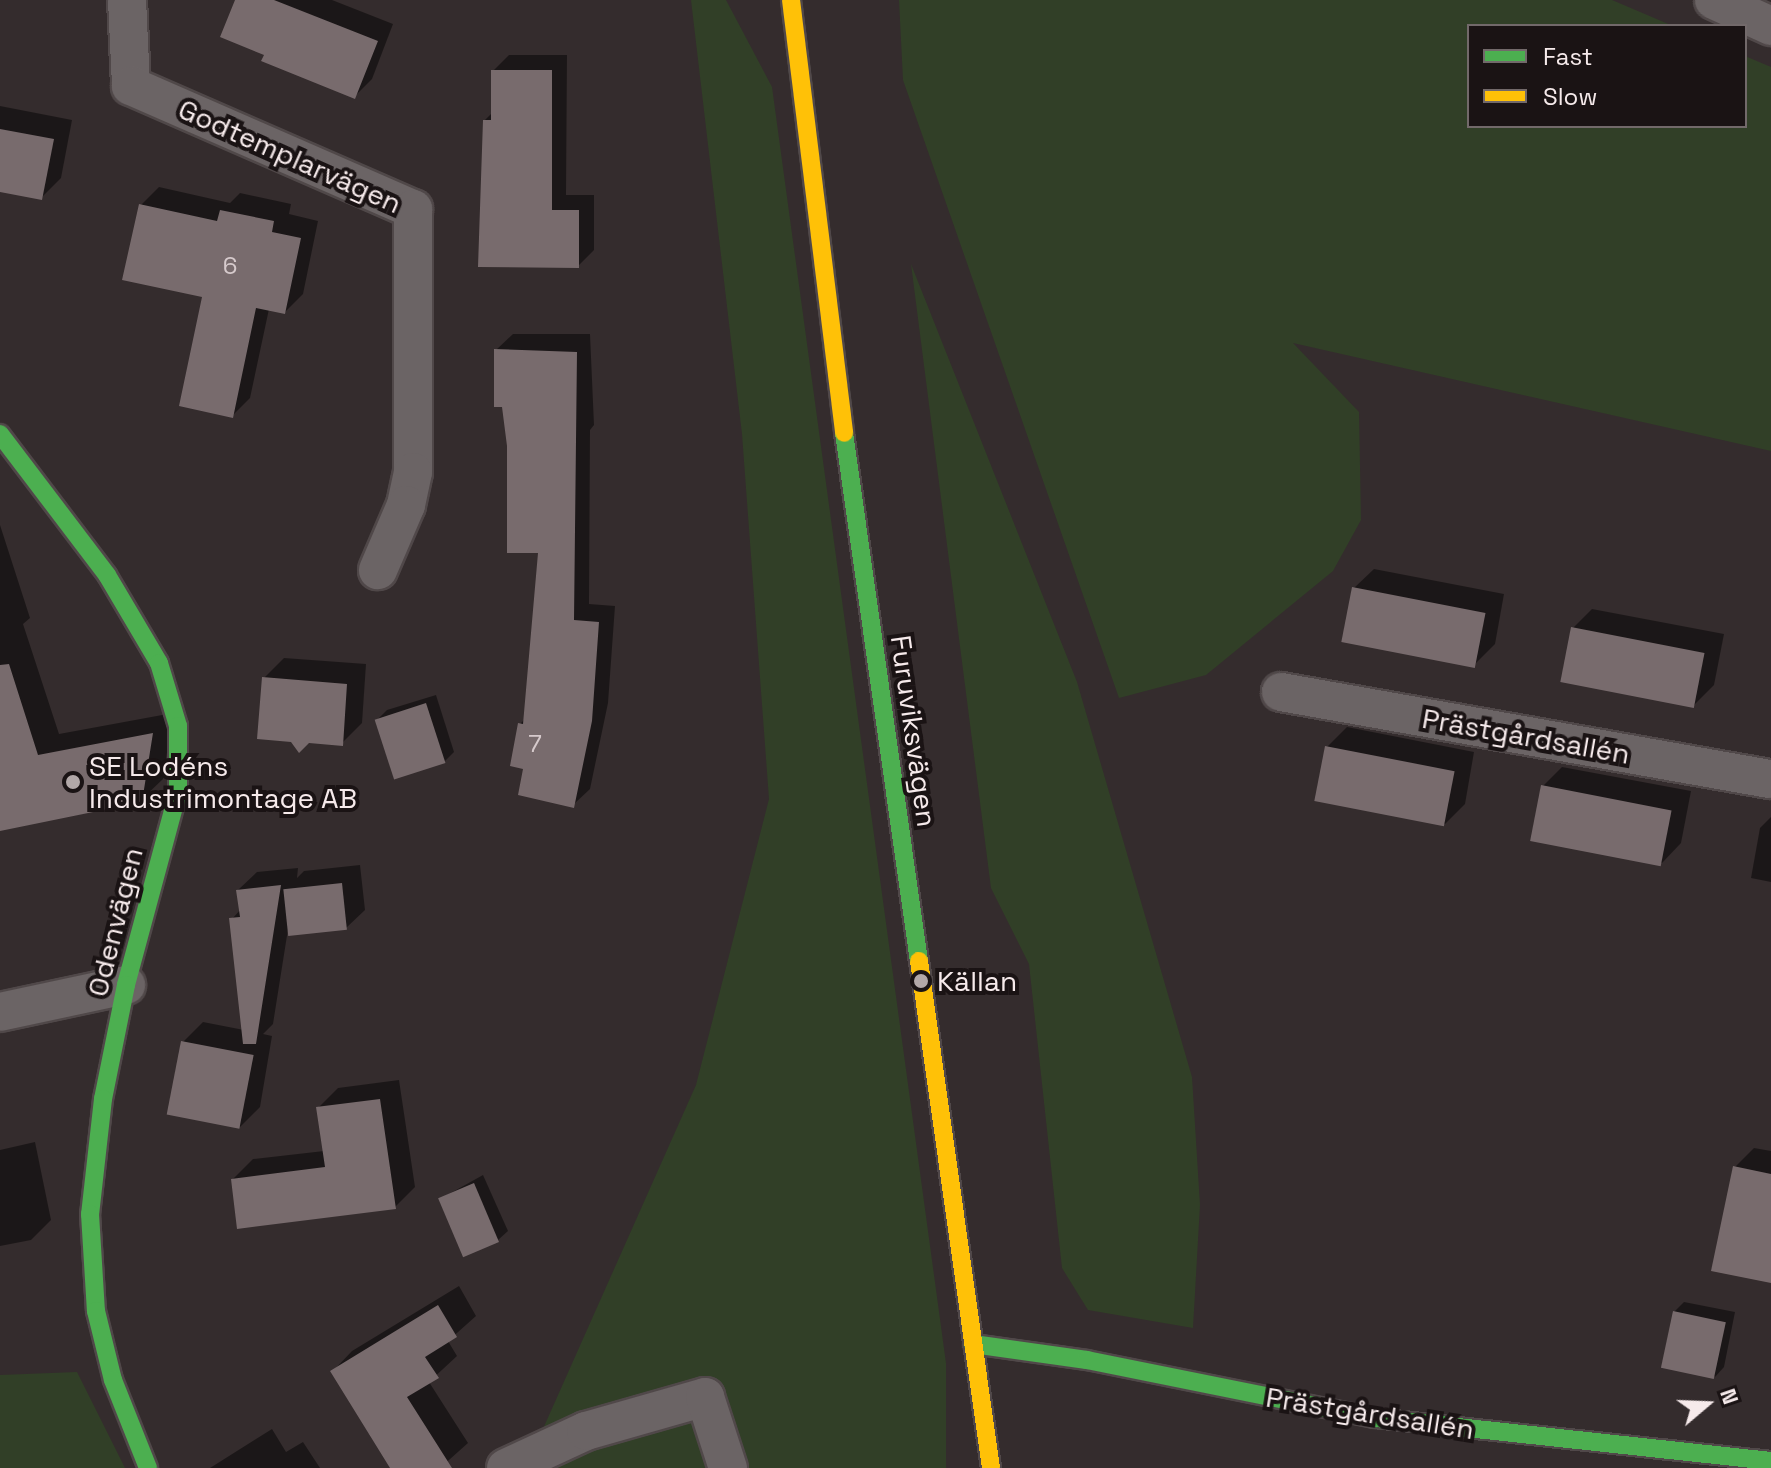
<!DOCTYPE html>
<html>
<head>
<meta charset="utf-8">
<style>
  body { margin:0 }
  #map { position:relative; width:1771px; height:1468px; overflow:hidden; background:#342c2d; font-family:"Space Grotesk",sans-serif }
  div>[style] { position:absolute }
  .green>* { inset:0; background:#313f27 }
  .shadow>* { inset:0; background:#0007 }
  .building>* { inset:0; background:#786b6d; transform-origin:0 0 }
  .roads { filter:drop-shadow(2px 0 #504849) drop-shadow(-2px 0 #504849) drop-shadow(0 2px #504849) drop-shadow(0 -2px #504849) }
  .street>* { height:38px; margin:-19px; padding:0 19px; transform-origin:19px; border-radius:19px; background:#6b6465 }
  .fast>* { height:18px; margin:-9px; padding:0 9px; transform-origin:9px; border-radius:9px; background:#4caf50 }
  .slow>* { height:18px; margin:-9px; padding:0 9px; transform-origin:9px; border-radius:9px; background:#ffc107 }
  .dots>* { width:22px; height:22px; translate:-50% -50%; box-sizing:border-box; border:4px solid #1a1314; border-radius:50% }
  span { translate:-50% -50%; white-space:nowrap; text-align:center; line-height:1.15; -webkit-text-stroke:8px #1a1314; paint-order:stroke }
  .number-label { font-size:24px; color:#d6cacc }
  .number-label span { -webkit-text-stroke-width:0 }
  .street-label { font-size:28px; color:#f6eaeb }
  .poi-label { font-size:28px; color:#f6eaeb }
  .left { translate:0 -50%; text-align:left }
  .legend { position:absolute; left:1467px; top:24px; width:280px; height:104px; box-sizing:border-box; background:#1a1314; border:2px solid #72696a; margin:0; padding:10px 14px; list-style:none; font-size:24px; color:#f6eaeb }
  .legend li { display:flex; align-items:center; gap:16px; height:40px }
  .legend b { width:40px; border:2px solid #72696a }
  .north { position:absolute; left:1667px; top:1364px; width:80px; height:80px; -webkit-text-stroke:6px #1a1314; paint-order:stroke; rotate:71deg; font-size:22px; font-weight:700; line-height:32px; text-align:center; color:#f6eaeb }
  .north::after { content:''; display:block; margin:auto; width:28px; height:36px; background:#f6eaeb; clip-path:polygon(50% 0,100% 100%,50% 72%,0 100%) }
</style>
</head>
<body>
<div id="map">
  <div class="green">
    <i style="clip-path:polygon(691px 0,726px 0,772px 87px,946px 1363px,946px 1468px,554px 1468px,538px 1440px,696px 1085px,769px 799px,742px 434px)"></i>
    <i style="clip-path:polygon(899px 0,1612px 0,1673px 26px,1469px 26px,1469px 126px,1745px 126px,1745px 56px,1771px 67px,1771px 451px,1293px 343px,1359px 412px,1361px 520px,1333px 571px,1206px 675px,1119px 698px,903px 80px)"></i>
    <i style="clip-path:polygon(911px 264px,1077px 682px,1192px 1077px,1200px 1205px,1193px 1328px,1088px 1310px,1062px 1268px,1029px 964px,991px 888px)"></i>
    <i style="clip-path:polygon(77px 1372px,125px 1468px,0 1468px,0 1375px)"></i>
  </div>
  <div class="shadow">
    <i style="clip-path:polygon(237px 0,332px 0,393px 24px,372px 79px,355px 96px,266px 53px)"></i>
    <i style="clip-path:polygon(509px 55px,567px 55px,566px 195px,594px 195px,594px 250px,578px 266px,485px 120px,493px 112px,493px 71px)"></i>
    <i style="clip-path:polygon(0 106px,72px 120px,61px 178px,41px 198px,0 190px)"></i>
    <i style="clip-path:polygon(159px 187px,230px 203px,240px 193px,291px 204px,289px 214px,318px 221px,303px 294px,285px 312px,269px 309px,250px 398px,232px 416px,204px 295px,141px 205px)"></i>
    <i style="clip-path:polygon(513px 334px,590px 334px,594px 425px,590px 430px,589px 604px,615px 606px,608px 703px,590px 789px,573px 805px,525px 768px,520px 724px,525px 719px,541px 551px,509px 446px,496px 350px)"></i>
    <i style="clip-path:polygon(0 525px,30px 618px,23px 624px,59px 734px,173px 713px,163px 779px,141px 800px,0 829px)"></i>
    <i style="clip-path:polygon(1374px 569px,1504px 594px,1495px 644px,1475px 664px,1354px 588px)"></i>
    <i style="clip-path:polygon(1592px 609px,1724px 634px,1714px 685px,1694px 705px,1573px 628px)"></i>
    <i style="clip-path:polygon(284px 658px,366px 664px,362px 723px,342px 743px,264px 678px)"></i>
    <i style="clip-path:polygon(436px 695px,454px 752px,444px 762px,377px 720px,387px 710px)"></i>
    <i style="clip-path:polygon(1347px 727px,1474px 752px,1465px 804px,1445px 824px,1327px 747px)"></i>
    <i style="clip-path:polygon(1562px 767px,1691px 791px,1681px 843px,1662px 863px,1543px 786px)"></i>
    <i style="clip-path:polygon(1771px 817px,1771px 882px,1751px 878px,1760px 828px)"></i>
    <i style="clip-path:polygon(360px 865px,365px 910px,346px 928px,289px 923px,273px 1024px,263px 1034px,272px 1036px,260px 1107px,240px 1127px,183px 1042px,203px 1022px,244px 1030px,232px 919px,241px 909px,238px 890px,257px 872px,298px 868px,297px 878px,304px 871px)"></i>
    <i style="clip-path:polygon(399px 1080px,415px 1187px,395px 1207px,233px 1179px,253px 1159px,324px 1151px,318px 1108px,338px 1088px)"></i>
    <i style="clip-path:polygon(35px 1142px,51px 1220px,31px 1240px,0 1246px,0 1150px)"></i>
    <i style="clip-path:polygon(1754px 1148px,1771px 1151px,1771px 1280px,1735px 1167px)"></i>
    <i style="clip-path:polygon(483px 1175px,508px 1231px,498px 1240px,440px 1199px)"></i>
    <i style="clip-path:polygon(459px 1286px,476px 1316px,448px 1341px,457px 1356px,429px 1382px,468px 1443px,440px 1468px,392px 1468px,333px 1371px,352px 1351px)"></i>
    <i style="clip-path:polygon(1684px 1302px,1735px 1312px,1724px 1367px,1715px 1377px,1674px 1312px)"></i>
    <i style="clip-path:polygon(272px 1429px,286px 1452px,303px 1442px,320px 1468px,210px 1468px)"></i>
  </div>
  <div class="building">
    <i style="clip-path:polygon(235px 0,274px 0,378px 41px,355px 99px,261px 61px,264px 55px,220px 37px)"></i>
    <i style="clip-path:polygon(491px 70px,552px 70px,552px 210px,579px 210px,579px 268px,478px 267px,483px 120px,491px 120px)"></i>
    <i style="clip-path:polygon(0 129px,54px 139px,42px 200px,0 192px)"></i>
    <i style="clip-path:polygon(139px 204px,217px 221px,220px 210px,274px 221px,272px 232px,301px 238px,285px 314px,256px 308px,233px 418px,179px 406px,202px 297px,122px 280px)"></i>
    <i style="clip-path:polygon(494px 349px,577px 352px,574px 620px,599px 622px,592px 721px,574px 808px,518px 795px,523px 769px,510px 766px,518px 723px,523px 724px,538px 553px,507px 553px,507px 446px,502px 407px,494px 407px)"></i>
    <i style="left:1352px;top:587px;width:136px;height:56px;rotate:11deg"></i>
    <i style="left:1571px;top:627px;width:136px;height:56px;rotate:11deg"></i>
    <i style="clip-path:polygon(9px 664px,38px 755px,153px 733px,142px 802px,0 831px,0 665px)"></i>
    <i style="clip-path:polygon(262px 677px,347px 684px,343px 746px,309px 743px,299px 753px,291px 742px,257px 739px)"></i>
    <i style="left:426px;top:703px;width:63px;height:54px;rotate:72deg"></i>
    <i style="left:1325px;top:746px;width:132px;height:56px;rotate:11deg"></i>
    <i style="left:1541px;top:785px;width:133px;height:57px;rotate:11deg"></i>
    <i style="left:342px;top:883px;width:47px;height:59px;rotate:84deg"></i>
    <i style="clip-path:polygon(281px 885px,256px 1044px,243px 1044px,229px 918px,240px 917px,236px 890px)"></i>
    <i style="left:181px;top:1041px;width:74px;height:75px;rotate:11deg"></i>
    <i style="clip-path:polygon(380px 1099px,396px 1209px,237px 1229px,231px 1179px,325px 1167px,316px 1107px)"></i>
    <i style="clip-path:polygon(1733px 1166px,1771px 1174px,1771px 1283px,1711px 1271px)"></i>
    <i style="left:474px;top:1183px;width:64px;height:39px;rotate:67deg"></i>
    <i style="clip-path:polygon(438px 1305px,457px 1337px,425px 1357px,439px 1378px,407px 1397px,452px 1468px,390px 1468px,330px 1371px)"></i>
    <i style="left:1673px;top:1311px;width:54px;height:58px;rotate:12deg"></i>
  </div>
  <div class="roads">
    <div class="street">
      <i style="left:127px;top:0;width:86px;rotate:87.3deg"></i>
      <i style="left:131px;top:86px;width:308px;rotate:23.6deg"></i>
      <i style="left:413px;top:209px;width:263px;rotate:90deg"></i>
      <i style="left:413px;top:472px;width:34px;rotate:102deg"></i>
      <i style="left:406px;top:505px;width:71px;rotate:113.3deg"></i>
      <i style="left:1714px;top:0;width:63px;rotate:24.5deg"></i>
      <i style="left:1281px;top:692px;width:498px;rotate:10.1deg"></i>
      <i style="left:0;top:1012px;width:129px;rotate:-12.1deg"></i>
      <i style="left:506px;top:1468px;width:88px;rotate:-24.8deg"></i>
      <i style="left:586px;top:1431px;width:124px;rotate:-15.9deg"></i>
      <i style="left:705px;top:1397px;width:75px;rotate:72.1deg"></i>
    </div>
    <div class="fast">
      <i style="left:844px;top:433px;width:533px;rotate:81.92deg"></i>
      <i style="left:0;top:434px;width:177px;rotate:52.8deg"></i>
      <i style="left:107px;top:575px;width:102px;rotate:59.4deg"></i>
      <i style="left:159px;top:663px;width:66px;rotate:73.2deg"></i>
      <i style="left:178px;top:726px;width:66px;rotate:90deg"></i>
      <i style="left:178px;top:792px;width:200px;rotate:105.1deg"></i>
      <i style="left:126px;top:985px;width:116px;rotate:101.4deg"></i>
      <i style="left:103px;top:1099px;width:116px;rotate:96.4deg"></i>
      <i style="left:90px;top:1214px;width:97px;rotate:86.5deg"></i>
      <i style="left:96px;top:1311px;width:71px;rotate:76.2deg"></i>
      <i style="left:113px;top:1380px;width:95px;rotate:68.3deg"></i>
      <i style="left:973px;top:1344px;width:115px;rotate:8deg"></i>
      <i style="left:1087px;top:1360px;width:294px;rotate:11.4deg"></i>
      <i style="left:1375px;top:1418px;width:398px;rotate:6.2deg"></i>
    </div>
    <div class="slow">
      <i style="left:791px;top:0;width:436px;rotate:83deg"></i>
      <i style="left:919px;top:961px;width:512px;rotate:81.92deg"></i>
    </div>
  </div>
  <div class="dots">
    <i style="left:73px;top:782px;background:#b2a8a8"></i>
    <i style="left:921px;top:981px;background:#b2a8a8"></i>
  </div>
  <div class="number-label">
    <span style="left:230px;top:266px">6</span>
    <span style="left:535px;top:744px">7</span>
  </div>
  <div class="street-label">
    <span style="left:290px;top:156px;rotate:24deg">Godtemplarvägen</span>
    <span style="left:914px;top:731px;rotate:82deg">Furuviksvägen</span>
    <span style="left:1526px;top:736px;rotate:10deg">Prästgårdsallén</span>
    <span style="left:115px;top:922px;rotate:-76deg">Odenvägen</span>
    <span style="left:1370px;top:1413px;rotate:9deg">Prästgårdsallén</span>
  </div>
  <div class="poi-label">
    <span class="left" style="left:89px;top:782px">SE Lodéns<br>Industrimontage AB</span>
    <span class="left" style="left:937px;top:981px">Källan</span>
  </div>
  <ul class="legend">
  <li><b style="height:10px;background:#4caf50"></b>Fast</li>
  <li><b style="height:10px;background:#ffc107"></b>Slow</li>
  </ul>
  <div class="north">N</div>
</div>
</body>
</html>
